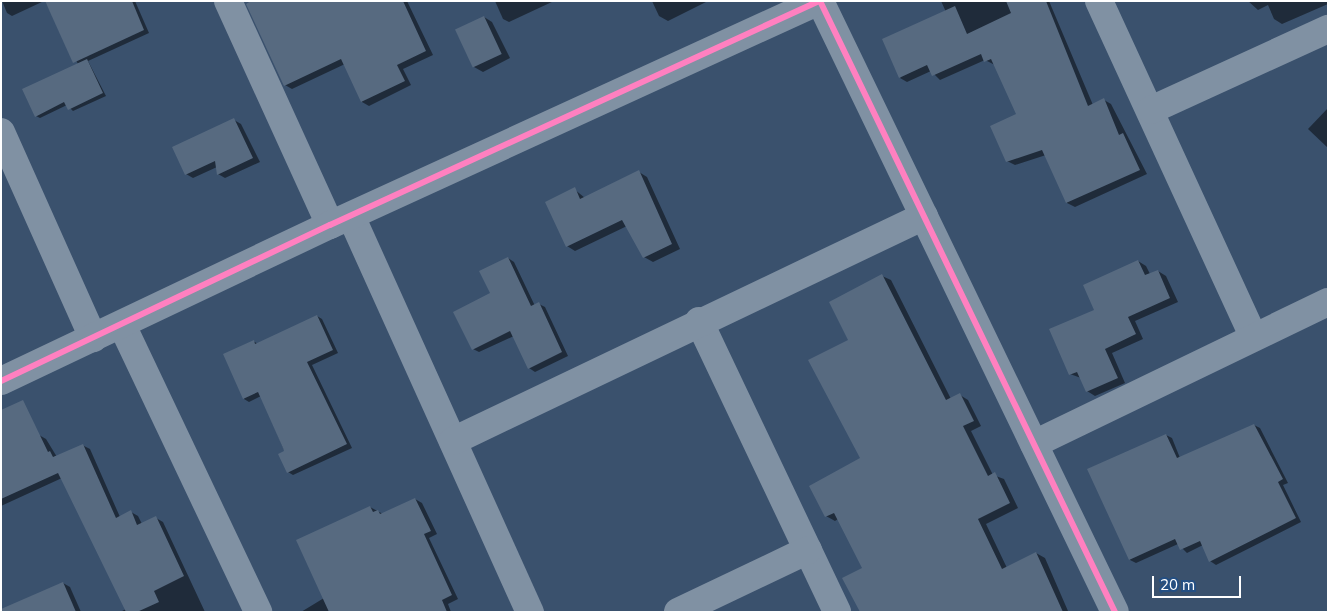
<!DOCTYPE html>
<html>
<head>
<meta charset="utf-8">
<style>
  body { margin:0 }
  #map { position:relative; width:1329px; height:613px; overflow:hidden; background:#3a516d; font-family:Mulish,sans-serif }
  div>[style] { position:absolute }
  .shadow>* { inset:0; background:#0007 }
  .building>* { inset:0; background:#576a80; transform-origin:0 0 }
  .minor>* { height:28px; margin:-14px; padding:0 14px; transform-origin:14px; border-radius:14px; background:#8091a3 }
  .cycleway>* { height:6px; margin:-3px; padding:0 3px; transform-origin:3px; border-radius:3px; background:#ff80c0 }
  span { translate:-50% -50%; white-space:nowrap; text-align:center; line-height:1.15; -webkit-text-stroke:5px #244f83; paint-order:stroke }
  .frame { position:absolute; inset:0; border:2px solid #fff; pointer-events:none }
  .scale { position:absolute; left:1152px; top:576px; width:89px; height:22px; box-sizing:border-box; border:2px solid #fff; border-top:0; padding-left:6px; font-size:15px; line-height:18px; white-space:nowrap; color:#fff; -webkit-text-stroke:4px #244f83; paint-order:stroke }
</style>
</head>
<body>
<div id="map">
  <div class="shadow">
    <i style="clip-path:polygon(2px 1px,44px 1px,12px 16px,7px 13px)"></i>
    <i style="clip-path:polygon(45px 1px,135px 1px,149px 33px,88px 61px,106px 96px,73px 111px,67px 105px,40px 118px,36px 116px,78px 64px)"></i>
    <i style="clip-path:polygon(255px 1px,407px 1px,433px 55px,403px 69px,411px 85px,369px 106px,362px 102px,345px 64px,292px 89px,285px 85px)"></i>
    <i style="clip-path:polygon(495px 1px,554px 1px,509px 22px,503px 19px)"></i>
    <i style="clip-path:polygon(652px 1px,705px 1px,706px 2px,668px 21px,659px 16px)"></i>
    <i style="clip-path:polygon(941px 1px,1049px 1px,1093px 105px,1104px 100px,1111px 104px,1147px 174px,1075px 207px,1067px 203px,1046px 155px,1015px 165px,1007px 161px,1018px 115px,995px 65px,985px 60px,940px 80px,931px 71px,907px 82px,900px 78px,946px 12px)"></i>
    <i style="clip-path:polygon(1248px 1px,1328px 1px,1328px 4px,1282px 24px,1274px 19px,1268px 5px,1258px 10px)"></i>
    <i style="clip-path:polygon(484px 17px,492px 22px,510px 58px,483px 72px,474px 67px)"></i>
    <i style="clip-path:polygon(1328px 108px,1328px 148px,1308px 129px)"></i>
    <i style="clip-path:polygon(234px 120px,241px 124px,260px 162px,225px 178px,218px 174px,217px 167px,193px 178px,186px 174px)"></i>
    <i style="clip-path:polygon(639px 172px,647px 177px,680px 249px,653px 262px,644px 257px,627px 226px,575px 251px,567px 246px,574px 189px,585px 198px)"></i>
    <i style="clip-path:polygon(508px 258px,514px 262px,535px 306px,539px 304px,545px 307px,568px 356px,535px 372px,529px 368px,514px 336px,479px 352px,473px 349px)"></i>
    <i style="clip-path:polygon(1138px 261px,1146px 266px,1150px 274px,1158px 271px,1166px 276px,1178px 302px,1135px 321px,1143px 339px,1112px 353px,1125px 383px,1095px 396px,1087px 391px,1081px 378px,1070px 374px,1095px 310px)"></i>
    <i style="clip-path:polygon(882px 276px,891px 280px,951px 399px,960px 395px,968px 400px,981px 426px,971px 431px,993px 475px,1004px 479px,1018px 508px,986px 524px,1007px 568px,1036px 553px,1045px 558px,1068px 611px,899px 612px,838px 519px,835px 521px,826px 516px,862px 459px,850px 341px)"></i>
    <i style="clip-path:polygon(317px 316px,322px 319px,338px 353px,312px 365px,352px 448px,293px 475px,288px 472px,285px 452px,261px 396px,249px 402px,244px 399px,253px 341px,258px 344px)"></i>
    <i style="clip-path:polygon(1254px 425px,1260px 428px,1288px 483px,1283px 485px,1301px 522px,1216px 565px,1210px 561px,1203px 545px,1187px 553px,1178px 544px,1136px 563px,1130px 560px,1089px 469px,1166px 435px,1172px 438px,1180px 458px)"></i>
    <i style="clip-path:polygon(39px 435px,46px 439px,57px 457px,82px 445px,90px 449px,120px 517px,131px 512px,138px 516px,142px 524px,156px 518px,163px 522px,205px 612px,120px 612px,126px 609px,62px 478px,1px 506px,1px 452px)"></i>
    <i style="clip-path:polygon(415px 499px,422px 503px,437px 534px,429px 538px,458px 599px,448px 604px,451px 612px,301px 612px,324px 598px,370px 507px,383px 514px)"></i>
    <i style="clip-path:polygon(63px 583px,70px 587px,81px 612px,34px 612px)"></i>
  </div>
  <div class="building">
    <i style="clip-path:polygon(45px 1px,132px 1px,144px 30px,73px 63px)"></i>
    <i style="clip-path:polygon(251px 1px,403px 1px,426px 51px,397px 65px,405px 81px,361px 102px,341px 59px,284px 86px,246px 4px)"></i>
    <i style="clip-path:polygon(1006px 1px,1046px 1px,1088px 106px,1104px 98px,1119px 135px,1123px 133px,1140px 170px,1066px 203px,1042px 150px,1006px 162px,990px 126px,1016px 114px,991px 59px,984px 62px,981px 54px,932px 76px,927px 65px,899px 78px,882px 39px,955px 6px,967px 34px,1011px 13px)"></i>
    <i style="left:484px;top:16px;width:42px;height:32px;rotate:65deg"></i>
    <i style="clip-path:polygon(87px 59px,103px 93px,68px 110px,64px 102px,35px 117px,22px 89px)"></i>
    <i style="clip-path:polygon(234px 118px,253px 158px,217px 175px,215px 161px,185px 175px,172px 147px)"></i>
    <i style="clip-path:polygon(639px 170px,672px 244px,643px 258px,622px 220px,566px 247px,545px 202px,575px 187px,580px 199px)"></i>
    <i style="clip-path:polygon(508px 257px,531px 306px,539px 302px,562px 352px,528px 369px,510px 331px,472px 350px,453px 312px,490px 293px,479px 271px)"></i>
    <i style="clip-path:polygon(1138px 260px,1145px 275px,1158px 270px,1170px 298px,1128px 317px,1136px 334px,1105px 349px,1118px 378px,1086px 392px,1077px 372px,1069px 375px,1049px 329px,1094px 310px,1083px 285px)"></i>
    <i style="clip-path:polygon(882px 274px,946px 400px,960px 393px,974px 421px,963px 426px,988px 476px,995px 472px,1010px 503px,978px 519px,1002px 569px,1036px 552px,1063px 612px,860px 612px,842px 578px,862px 568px,834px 513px,825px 517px,809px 486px,860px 458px,808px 360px,848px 340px,829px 302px)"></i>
    <i style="clip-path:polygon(317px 315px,333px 350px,307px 362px,347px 444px,287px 473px,278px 454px,284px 451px,283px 448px,258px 392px,243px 399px,223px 354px,254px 340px,255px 344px)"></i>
    <i style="clip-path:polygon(23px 400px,48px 452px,50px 451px,53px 457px,83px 444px,116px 518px,131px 510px,137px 525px,156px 516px,184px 576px,154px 591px,159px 602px,137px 612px,126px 612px,58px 473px,1px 499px,1px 410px)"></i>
    <i style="clip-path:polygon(1254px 424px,1283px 479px,1278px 482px,1296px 518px,1209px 562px,1200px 541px,1180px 550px,1175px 539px,1129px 560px,1087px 469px,1166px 434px,1177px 458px)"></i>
    <i style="clip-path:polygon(415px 498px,431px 531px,424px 534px,452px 595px,442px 600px,447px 612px,329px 612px,296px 540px,370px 506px,373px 512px,378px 510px,380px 514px)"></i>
    <i style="clip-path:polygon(63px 582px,76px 612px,1px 612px,1px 609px)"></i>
  </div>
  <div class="minor">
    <i style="left:228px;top:1px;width:246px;rotate:65.5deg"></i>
    <i style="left:820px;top:1px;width:678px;rotate:64.23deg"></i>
    <i style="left:1099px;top:1px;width:369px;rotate:65.3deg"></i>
    <i style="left:1151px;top:110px;width:195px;rotate:-24.6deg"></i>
    <i style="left:1px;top:132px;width:226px;rotate:65.9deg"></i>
    <i style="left:351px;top:216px;width:435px;rotate:65.7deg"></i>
    <i style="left:699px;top:321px;width:322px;rotate:64.6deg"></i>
    <i style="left:122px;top:325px;width:318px;rotate:64.6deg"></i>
    <i style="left:1px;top:381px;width:364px;rotate:-25.4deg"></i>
    <i style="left:330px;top:225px;width:538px;rotate:-24.61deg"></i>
    <i style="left:453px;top:441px;width:522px;rotate:-25.53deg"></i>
    <i style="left:1034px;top:444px;width:326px;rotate:-25.8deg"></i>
    <i style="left:678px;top:612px;width:144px;rotate:-25.5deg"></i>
  </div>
  <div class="cycleway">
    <i style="left:820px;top:1px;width:678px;rotate:64.23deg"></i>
    <i style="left:1px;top:381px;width:364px;rotate:-25.4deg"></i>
    <i style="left:330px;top:225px;width:538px;rotate:-24.61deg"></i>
  </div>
  <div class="frame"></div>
  <div class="scale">20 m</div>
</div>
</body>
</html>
